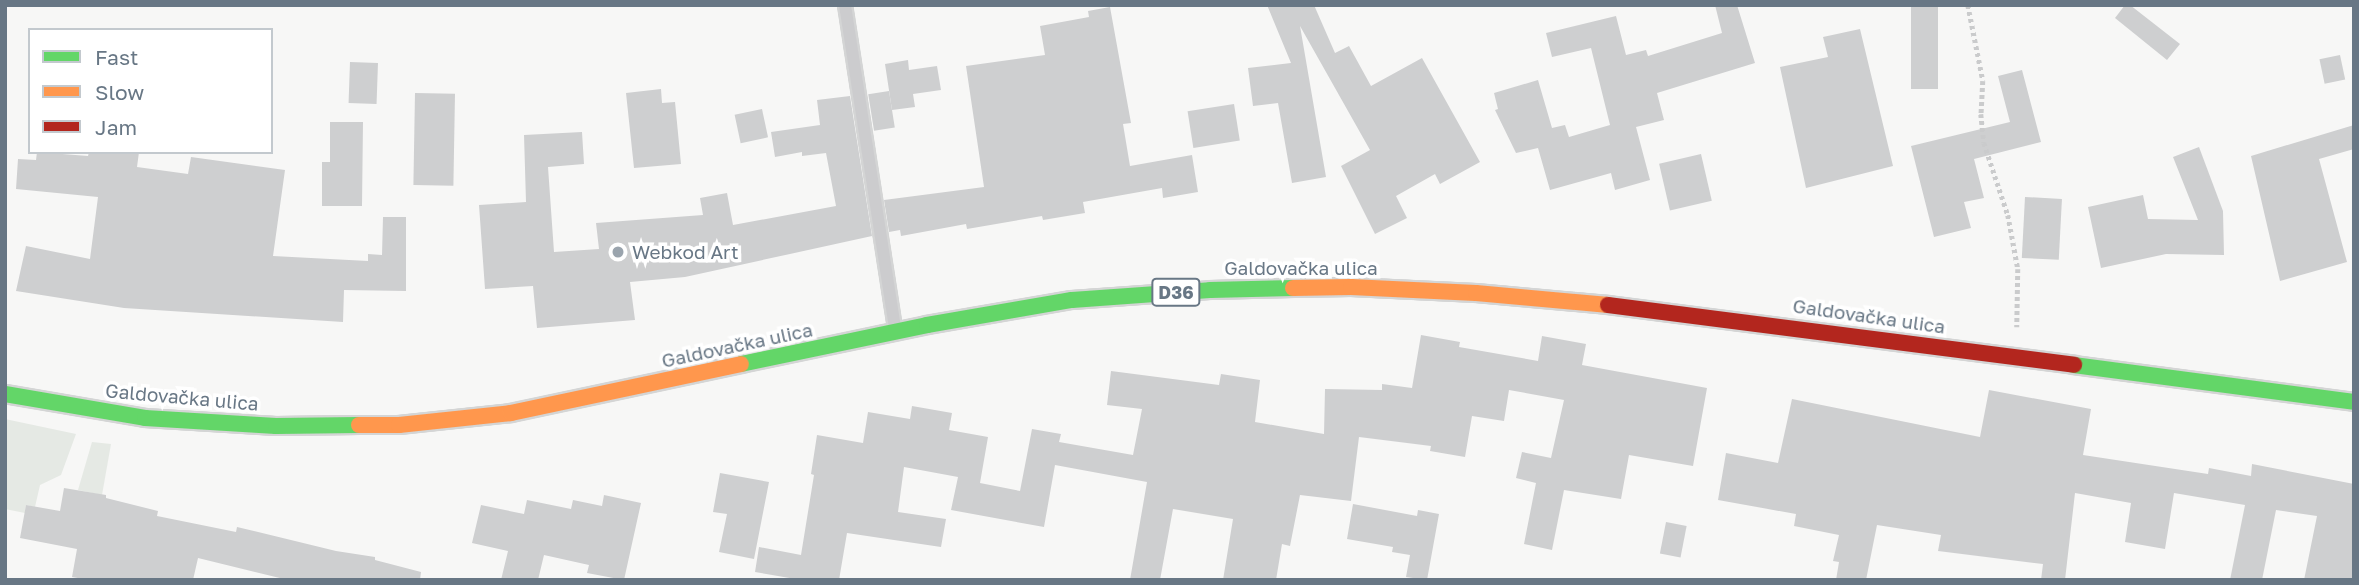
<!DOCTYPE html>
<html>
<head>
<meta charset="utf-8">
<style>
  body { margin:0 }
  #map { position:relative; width:2359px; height:585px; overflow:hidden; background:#f7f7f6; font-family:"Golos Text",sans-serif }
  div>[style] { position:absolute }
  .green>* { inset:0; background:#e5e9e4 }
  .building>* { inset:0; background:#cecfd0; transform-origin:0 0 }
  .path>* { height:4.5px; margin-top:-2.25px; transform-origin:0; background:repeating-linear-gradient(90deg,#cacbcc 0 3.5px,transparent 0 7px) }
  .roads { filter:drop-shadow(2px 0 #d4d5d5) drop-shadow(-2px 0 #d4d5d5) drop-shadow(0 2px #d4d5d5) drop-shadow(0 -2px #d4d5d5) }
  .lane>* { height:12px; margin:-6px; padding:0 6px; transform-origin:6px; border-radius:6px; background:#ccccce }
  .fast>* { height:16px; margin:-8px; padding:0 8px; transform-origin:8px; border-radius:8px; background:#63d668 }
  .slow>* { height:16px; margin:-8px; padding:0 8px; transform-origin:8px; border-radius:8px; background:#ff974d }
  .jam>* { height:16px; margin:-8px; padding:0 8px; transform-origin:8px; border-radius:8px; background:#b3261e }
  .dots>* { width:19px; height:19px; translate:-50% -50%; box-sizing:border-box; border:4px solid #fff; border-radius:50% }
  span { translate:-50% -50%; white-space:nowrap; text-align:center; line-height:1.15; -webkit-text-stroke:7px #fff; paint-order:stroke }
  .shield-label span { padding:2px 5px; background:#fff; border:2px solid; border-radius:5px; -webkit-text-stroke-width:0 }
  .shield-label { font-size:18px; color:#687785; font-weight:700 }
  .poi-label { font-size:19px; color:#687785 }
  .left { translate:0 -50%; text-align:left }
  .street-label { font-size:19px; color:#687785 }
  .frame { position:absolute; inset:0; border:7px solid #687785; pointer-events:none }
  .legend { position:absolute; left:28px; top:28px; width:245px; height:126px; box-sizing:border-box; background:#fff; border:2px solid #c3c9ce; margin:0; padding:9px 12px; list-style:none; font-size:21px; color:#687785 }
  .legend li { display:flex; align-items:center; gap:14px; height:35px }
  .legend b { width:35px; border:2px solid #c3c9ce }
</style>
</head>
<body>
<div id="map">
  <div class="green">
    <i style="clip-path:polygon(5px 419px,76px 434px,61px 475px,40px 485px,35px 507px,26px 505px,25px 513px,5px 509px)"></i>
    <i style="clip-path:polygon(92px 442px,111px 444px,102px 495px,78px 490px)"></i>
  </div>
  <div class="building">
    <i style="clip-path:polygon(1267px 5px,1314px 5px,1335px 53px,1349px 46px,1371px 86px,1422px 58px,1480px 162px,1440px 184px,1435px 174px,1396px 196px,1407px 218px,1375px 234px,1341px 166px,1370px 150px,1300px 26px,1326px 177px,1292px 183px,1278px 103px,1253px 106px,1248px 68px,1291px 63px)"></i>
    <i style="clip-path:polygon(1715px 5px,1737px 5px,1755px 63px,1657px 93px,1664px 120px,1636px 127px,1650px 180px,1615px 190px,1611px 173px,1550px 190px,1538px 148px,1516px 153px,1495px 110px,1498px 109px,1494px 93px,1538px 80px,1552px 128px,1565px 125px,1569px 137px,1610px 125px,1591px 48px,1552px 57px,1546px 33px,1616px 16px,1626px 55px,1646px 50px,1648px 56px,1722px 33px)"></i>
    <i style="left:1911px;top:5px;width:27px;height:84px"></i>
    <i style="clip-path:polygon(2125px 5px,2130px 5px,2180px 44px,2167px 60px,2115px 18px)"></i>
    <i style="clip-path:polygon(1110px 7px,1131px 123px,1123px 124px,1130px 166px,1192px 155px,1198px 192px,1163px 198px,1162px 188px,1083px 202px,1085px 213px,1043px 220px,1042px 216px,967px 229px,966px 224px,901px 236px,900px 230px,889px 232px,884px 200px,984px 187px,966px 66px,1045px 55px,1040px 26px,1089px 17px,1088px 11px)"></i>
    <i style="clip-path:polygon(1860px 29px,1893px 166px,1806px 188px,1780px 67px,1828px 57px,1823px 37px)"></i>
    <i style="left:2340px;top:55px;width:25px;height:21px;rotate:78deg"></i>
    <i style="clip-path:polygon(908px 60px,909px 70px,937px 66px,941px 90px,913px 94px,915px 107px,892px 110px,885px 64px)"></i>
    <i style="left:350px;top:62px;width:28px;height:41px;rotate:2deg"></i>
    <i style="clip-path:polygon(2022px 70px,2041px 142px,1974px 159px,1984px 198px,1964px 202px,1971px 228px,1934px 237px,1911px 146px,2010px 122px,1998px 76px)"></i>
    <i style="clip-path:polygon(661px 89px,662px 103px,675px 102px,681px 164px,634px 168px,626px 93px)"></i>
    <i style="left:889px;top:91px;width:37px;height:21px;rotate:81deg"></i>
    <i style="left:415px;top:93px;width:40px;height:92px;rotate:1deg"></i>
    <i style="clip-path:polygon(850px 96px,872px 236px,685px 277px,630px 282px,635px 320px,537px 328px,533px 286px,485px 289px,479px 205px,526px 202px,524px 135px,582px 132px,584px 164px,548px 167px,554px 252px,599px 249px,596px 223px,703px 215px,700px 198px,727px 193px,733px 225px,836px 206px,826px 153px,802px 156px,802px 152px,775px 157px,771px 132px,820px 125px,817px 100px)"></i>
    <i style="left:1234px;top:104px;width:37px;height:47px;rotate:81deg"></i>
    <i style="left:762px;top:109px;width:29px;height:28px;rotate:78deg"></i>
    <i style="clip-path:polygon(330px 122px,363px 122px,362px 206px,322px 206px,322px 162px,330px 162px)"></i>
    <i style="clip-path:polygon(2354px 125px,2354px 149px,2319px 159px,2347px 262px,2280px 281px,2251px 156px)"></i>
    <i style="clip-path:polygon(2199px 147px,2223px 211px,2224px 255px,2166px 254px,2101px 268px,2088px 207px,2143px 195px,2148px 219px,2198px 220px,2173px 157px)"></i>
    <i style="clip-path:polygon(37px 152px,88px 156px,89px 152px,139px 152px,137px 167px,188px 174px,191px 157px,285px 170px,273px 256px,368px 261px,368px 254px,382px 255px,383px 217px,406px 217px,406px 291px,344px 290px,343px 322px,124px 308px,16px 291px,26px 246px,90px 259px,98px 197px,16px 189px,18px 159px,36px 160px)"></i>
    <i style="left:1701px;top:154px;width:48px;height:43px;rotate:77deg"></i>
    <i style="left:2025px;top:197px;width:37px;height:61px;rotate:3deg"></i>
    <i style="clip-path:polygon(1421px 335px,1460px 342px,1459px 347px,1538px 361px,1542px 336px,1586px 344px,1582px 365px,1707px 388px,1693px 466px,1629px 455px,1621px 499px,1564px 490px,1552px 550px,1524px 544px,1536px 483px,1516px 478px,1522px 452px,1551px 458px,1564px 400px,1509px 390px,1504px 421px,1472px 416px,1465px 457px,1430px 451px,1431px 446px,1359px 437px,1351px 501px,1300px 495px,1290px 546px,1282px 544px,1276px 580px,1223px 580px,1233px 519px,1173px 509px,1160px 580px,1130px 580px,1147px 482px,1055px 465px,1044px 527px,951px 510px,958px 477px,904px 467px,898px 512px,946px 519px,941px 547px,847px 533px,839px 580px,801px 580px,755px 572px,759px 547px,801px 555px,814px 475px,811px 474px,817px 435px,863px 443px,868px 412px,910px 419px,912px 406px,952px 413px,949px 430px,988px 437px,980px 483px,1020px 491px,1032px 429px,1061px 434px,1059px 442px,1133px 455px,1142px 409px,1107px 405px,1111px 371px,1219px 385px,1221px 374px,1260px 380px,1255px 422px,1324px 434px,1325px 389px,1382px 390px,1382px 384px,1412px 388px)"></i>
    <i style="clip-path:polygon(1989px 390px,2091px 409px,2083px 455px,2208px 474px,2209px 468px,2251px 476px,2252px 464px,2354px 484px,2354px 580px,2304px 580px,2317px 516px,2276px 510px,2262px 580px,2230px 580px,2245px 505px,2174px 493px,2165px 549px,2125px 542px,2131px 503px,2075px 493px,2065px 580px,2041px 580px,2043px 564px,1938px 551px,1941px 535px,1877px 525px,1866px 580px,1836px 580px,1839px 562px,1833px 561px,1839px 535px,1794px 526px,1796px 514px,1718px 500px,1726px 453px,1778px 463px,1792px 399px,1980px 437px)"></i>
    <i style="clip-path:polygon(720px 473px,769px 482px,754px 559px,719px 552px,727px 514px,713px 512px)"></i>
    <i style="clip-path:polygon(64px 488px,106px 495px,106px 498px,158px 511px,157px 516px,236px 532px,237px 527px,336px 551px,375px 557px,375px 560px,421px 572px,420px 580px,288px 580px,198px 558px,193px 580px,89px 580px,72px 577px,77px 549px,20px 538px,26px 505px,60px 511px)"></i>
    <i style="clip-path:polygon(604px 495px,641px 503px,624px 580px,587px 573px,589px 565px,544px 555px,538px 580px,501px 580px,508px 551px,472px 543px,481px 505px,524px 514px,527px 500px,571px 509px,573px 500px,602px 506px)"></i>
    <i style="clip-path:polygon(1353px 504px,1417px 516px,1418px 510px,1439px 514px,1427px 580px,1406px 577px,1410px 555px,1392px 552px,1393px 547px,1347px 539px)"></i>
    <i style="left:1666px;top:522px;width:21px;height:32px;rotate:11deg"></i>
  </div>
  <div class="path">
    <i style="left:1968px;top:5px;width:77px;rotate:78.8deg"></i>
    <i style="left:1983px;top:81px;width:33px;rotate:93deg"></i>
    <i style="left:1981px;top:114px;width:29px;rotate:84deg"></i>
    <i style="left:1984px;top:143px;width:76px;rotate:71.6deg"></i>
    <i style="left:2008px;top:215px;width:55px;rotate:79.5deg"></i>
    <i style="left:2018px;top:269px;width:58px;rotate:91deg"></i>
  </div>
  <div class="roads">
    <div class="lane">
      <i style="left:845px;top:5px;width:327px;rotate:81.2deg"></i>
    </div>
    <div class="fast">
      <i style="left:741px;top:364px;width:190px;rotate:-11.8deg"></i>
      <i style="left:927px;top:325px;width:147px;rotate:-9.8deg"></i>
      <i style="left:1072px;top:300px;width:138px;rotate:-4.1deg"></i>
      <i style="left:1210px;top:290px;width:83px;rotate:-1.4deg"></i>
      <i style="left:2074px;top:365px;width:282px;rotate:7.5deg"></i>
      <i style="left:5px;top:394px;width:142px;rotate:9.7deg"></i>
      <i style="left:145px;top:418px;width:131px;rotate:3.5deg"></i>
      <i style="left:276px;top:426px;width:83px;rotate:-0.7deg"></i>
    </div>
    <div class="slow">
      <i style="left:1293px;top:288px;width:58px;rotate:-1deg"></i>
      <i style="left:1351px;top:287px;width:125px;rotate:2.7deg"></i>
      <i style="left:1476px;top:293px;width:133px;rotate:5.2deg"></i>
      <i style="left:359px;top:425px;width:40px"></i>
      <i style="left:399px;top:425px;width:113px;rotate:-6.1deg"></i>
      <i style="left:511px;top:413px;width:235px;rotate:-12deg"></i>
    </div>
    <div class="jam">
      <i style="left:1608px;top:305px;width:470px;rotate:7.3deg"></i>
    </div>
  </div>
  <div class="dots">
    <i style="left:618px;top:252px;background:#9aa4ad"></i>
  </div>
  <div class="shield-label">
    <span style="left:1176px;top:292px">D36</span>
  </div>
  <div class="poi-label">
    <span class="left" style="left:632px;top:252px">Webkod Art</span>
  </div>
  <div class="street-label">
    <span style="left:1301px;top:268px">Galdovačka ulica</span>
    <span style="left:1869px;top:316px;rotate:8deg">Galdovačka ulica</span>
    <span style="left:737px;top:345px;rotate:-12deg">Galdovačka ulica</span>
    <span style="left:182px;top:397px;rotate:5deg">Galdovačka ulica</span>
  </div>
  <div class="frame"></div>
  <ul class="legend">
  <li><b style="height:9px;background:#63d668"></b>Fast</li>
  <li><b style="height:9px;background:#ff974d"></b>Slow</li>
  <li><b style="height:9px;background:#b3261e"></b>Jam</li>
  </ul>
</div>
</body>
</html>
